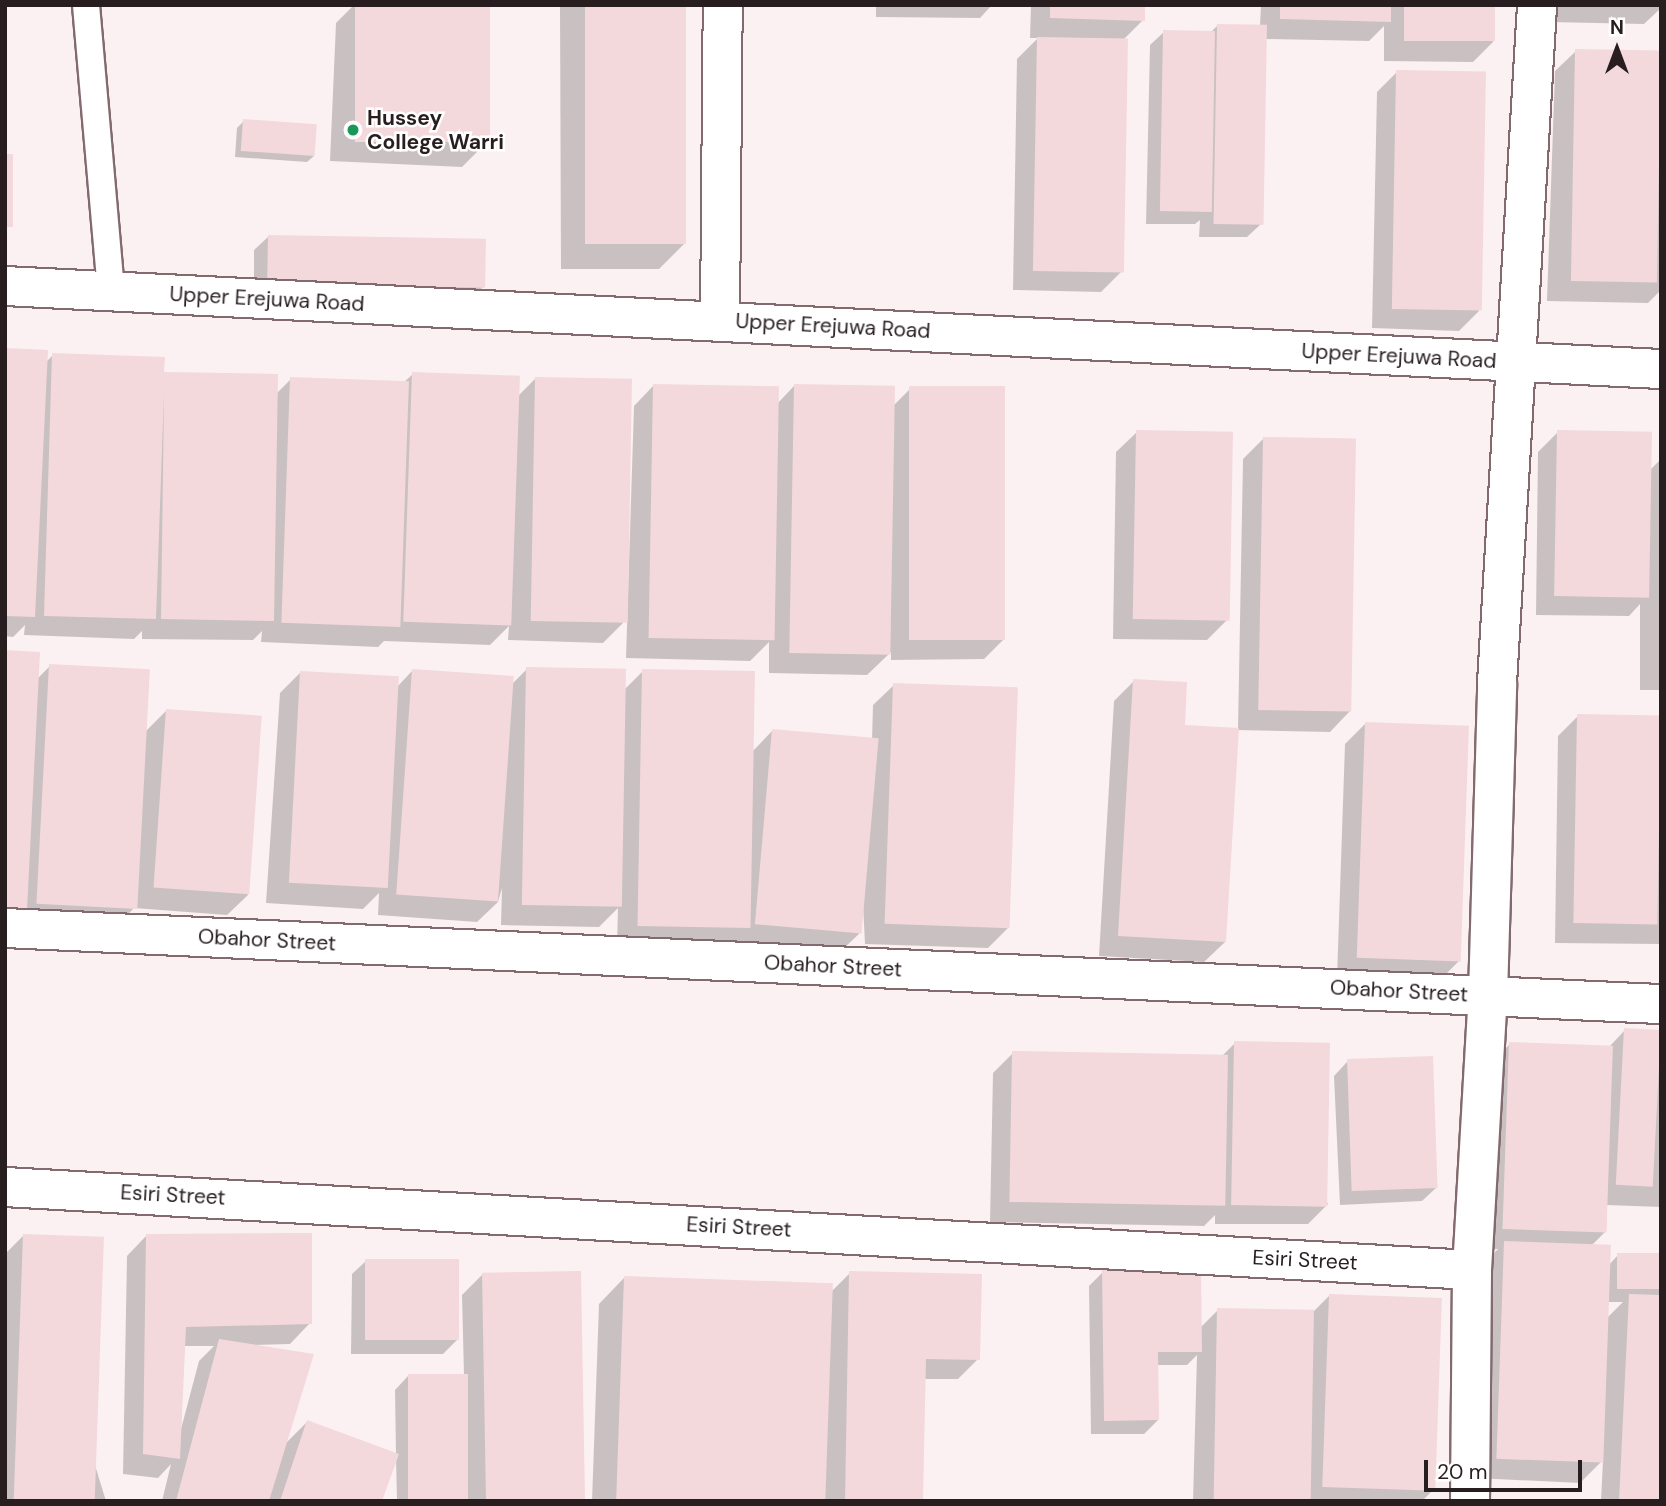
<!DOCTYPE html>
<html>
<head>
<meta charset="utf-8">
<style>
  body { margin:0 }
  #map { position:relative; width:1666px; height:1506px; overflow:hidden; background:#fcf1f2; font-family:"DM Sans",sans-serif }
  div>[style] { position:absolute }
  .shadow>* { inset:0; background:#0003 }
  .building>* { inset:0; background:#f3d8dc; transform-origin:0 0 }
  .roads { filter:drop-shadow(2px 0 #826a6e) drop-shadow(-2px 0 #826a6e) drop-shadow(0 2px #826a6e) drop-shadow(0 -2px #826a6e) }
  .service>* { height:26px; margin:-13px; padding:0 13px; transform-origin:13px; border-radius:13px; background:#fff }
  .minor>* { height:38px; margin:-19px; padding:0 19px; transform-origin:19px; border-radius:19px; background:#fff }
  .tertiary>* { height:38px; margin:-19px; padding:0 19px; transform-origin:19px; border-radius:19px; background:#fff }
  .dots>* { width:19px; height:19px; translate:-50% -50%; box-sizing:border-box; border:4px solid #fff; border-radius:50% }
  span { translate:-50% -50%; white-space:nowrap; text-align:center; line-height:1.15; -webkit-text-stroke:5px #fff; paint-order:stroke }
  .poi-label { font-size:21px; color:#281e20; font-weight:700 }
  .left { translate:0 -50%; text-align:left }
  .street-label { font-size:21px; color:#281e20 }
  .frame { position:absolute; inset:0; border:7px solid #281e20; pointer-events:none }
  .north { position:absolute; left:1582px; top:14px; width:70px; height:70px; -webkit-text-stroke:5px #fff; paint-order:stroke; rotate:0deg; font-size:19px; font-weight:700; line-height:28px; text-align:center; color:#281e20 }
  .north::after { content:''; display:block; margin:auto; width:24px; height:32px; background:#281e20; clip-path:polygon(50% 0,100% 100%,50% 72%,0 100%) }
  .scale { position:absolute; left:1424px; top:1460px; width:158px; height:32px; box-sizing:border-box; border:4px solid #281e20; border-top:0; padding-left:9px; font-size:21px; line-height:24px; white-space:nowrap; color:#281e20; -webkit-text-stroke:5px #fff; paint-order:stroke }
</style>
</head>
<body>
<div id="map">
  <div class="shadow">
    <i style="clip-path:polygon(354px 5px,488px 8px,482px 147px,462px 167px,330px 161px,336px 23px)"></i>
    <i style="clip-path:polygon(560px 5px,684px 5px,685px 243px,659px 269px,561px 269px)"></i>
    <i style="clip-path:polygon(876px 5px,992px 5px,980px 18px,876px 17px)"></i>
    <i style="clip-path:polygon(1031px 5px,1143px 5px,1143px 20px,1122px 41px,1121px 272px,1101px 292px,1013px 290px,1017px 59px,1038px 38px,1030px 38px)"></i>
    <i style="clip-path:polygon(1261px 5px,1494px 5px,1493px 42px,1473px 62px,1384px 61px,1384px 26px,1369px 41px,1265px 39px,1261px 224px,1247px 237px,1199px 237px,1200px 220px,1195px 224px,1146px 224px,1150px 45px,1164px 32px,1210px 33px,1218px 25px,1260px 26px)"></i>
    <i style="clip-path:polygon(1550px 5px,1661px 5px,1661px 8px,1644px 24px,1549px 22px)"></i>
    <i style="clip-path:polygon(1576px 51px,1661px 53px,1661px 290px,1648px 303px,1547px 301px,1555px 71px)"></i>
    <i style="clip-path:polygon(1397px 72px,1479px 311px,1459px 331px,1372px 328px,1377px 92px)"></i>
    <i style="clip-path:polygon(244px 121px,314px 156px,307px 162px,235px 157px,237px 128px)"></i>
    <i style="clip-path:polygon(268px 237px,484px 286px,470px 300px,254px 297px,254px 250px)"></i>
    <i style="clip-path:polygon(5px 349px,46px 362px,53px 355px,276px 394px,291px 379px,403px 383px,413px 374px,518px 396px,536px 378px,623px 623px,603px 643px,508px 640px,509px 626px,490px 645px,384px 641px,378px 647px,261px 642px,262px 631px,253px 640px,142px 639px,142px 631px,134px 639px,24px 635px,25px 625px,13px 637px,5px 636px)"></i>
    <i style="clip-path:polygon(654px 385px,777px 404px,794px 386px,893px 406px,910px 389px,1004px 639px,984px 659px,891px 660px,891px 652px,867px 675px,769px 673px,769px 642px,750px 661px,626px 658px,634px 406px)"></i>
    <i style="clip-path:polygon(1137px 432px,1227px 620px,1207px 640px,1113px 639px,1116px 452px)"></i>
    <i style="clip-path:polygon(1558px 432px,1650px 470px,1661px 459px,1661px 690px,1640px 690px,1640px 604px,1629px 616px,1536px 615px,1538px 452px)"></i>
    <i style="clip-path:polygon(1264px 438px,1350px 711px,1330px 732px,1237px 730px,1225px 942px,1204px 962px,1099px 956px,1114px 701px,1134px 681px,1183px 727px,1238px 729px,1243px 459px)"></i>
    <i style="clip-path:polygon(50px 666px,144px 733px,166px 711px,248px 895px,227px 915px,134px 908px,113px 930px,15px 924px,37px 679px)"></i>
    <i style="clip-path:polygon(527px 669px,624px 690px,643px 671px,752px 752px,772px 731px,872px 740px,873px 705px,894px 685px,1008px 928px,988px 948px,865px 944px,863px 905px,861px 932px,840px 952px,736px 944px,736px 940px,728px 948px,617px 945px,618px 908px,599px 927px,501px 925px,502px 888px,498px 902px,477px 922px,378px 915px,379px 893px,363px 909px,266px 903px,280px 693px,300px 673px,397px 687px,413px 670px,512px 684px)"></i>
    <i style="clip-path:polygon(1578px 716px,1661px 717px,1661px 944px,1555px 943px,1558px 736px)"></i>
    <i style="clip-path:polygon(1366px 723px,1459px 961px,1439px 981px,1337px 978px,1345px 744px)"></i>
    <i style="clip-path:polygon(evenodd,1625px 1030px,1661px 1031px,1661px 1207px,1607px 1205px,1606px 1231px,1591px 1246px,1608px 1266px,1618px 1255px,1661px 1255px,1661px 1501px,1601px 1501px,1603px 1460px,1580px 1483px,1476px 1478px,1485px 1263px,1498px 1249px,1485px 1249px,1490px 1064px,1510px 1044px,1609px 1047px,1625px 1030px,1606px 1302px,1623px 1302px,1606px 1319px,1606px 1302px)"></i>
    <i style="clip-path:polygon(1235px 1043px,1328px 1204px,1308px 1224px,1215px 1224px,1215px 1215px,1204px 1226px,990px 1222px,993px 1073px,1013px 1053px,1221px 1057px)"></i>
    <i style="clip-path:polygon(1347px 1062px,1436px 1188px,1422px 1201px,1340px 1205px,1334px 1076px)"></i>
    <i style="clip-path:polygon(24px 1235px,106px 1501px,5px 1501px,5px 1254px)"></i>
    <i style="clip-path:polygon(evenodd,147px 1235px,310px 1323px,290px 1344px,254px 1345px,284px 1445px,307px 1422px,396px 1455px,395px 1390px,408px 1376px,464px 1376px,462px 1295px,483px 1274px,584px 1501px,397px 1501px,396px 1458px,380px 1501px,162px 1501px,171px 1464px,158px 1478px,123px 1474px,127px 1256px,147px 1235px,183px 1346px,214px 1346px,199px 1361px,181px 1429px,183px 1346px)"></i>
    <i style="clip-path:polygon(366px 1261px,457px 1340px,443px 1354px,351px 1354px,352px 1274px)"></i>
    <i style="clip-path:polygon(1103px 1272px,1200px 1328px,1218px 1310px,1313px 1312px,1330px 1295px,1433px 1490px,1422px 1501px,1193px 1501px,1197px 1355px,1187px 1365px,1157px 1365px,1158px 1420px,1144px 1434px,1091px 1434px,1089px 1286px)"></i>
    <i style="clip-path:polygon(850px 1273px,978px 1359px,958px 1379px,924px 1379px,921px 1501px,592px 1501px,599px 1304px,624px 1278px,831px 1292px)"></i>
  </div>
  <div class="building">
    <i style="left:355px;top:5px;width:135px;height:137px"></i>
    <i style="left:585px;top:5px;width:101px;height:239px"></i>
    <i style="clip-path:polygon(1050px 5px,1145px 5px,1145px 21px,1050px 18px)"></i>
    <i style="clip-path:polygon(1280px 5px,1391px 5px,1391px 22px,1280px 19px)"></i>
    <i style="left:1404px;top:5px;width:91px;height:36px"></i>
    <i style="left:1217px;top:24px;width:50px;height:200px;rotate:1deg"></i>
    <i style="left:1163px;top:30px;width:52px;height:181px;rotate:1deg"></i>
    <i style="left:1037px;top:37px;width:91px;height:234px;rotate:1deg"></i>
    <i style="left:1575px;top:49px;width:86px;height:232px;rotate:1deg"></i>
    <i style="left:1396px;top:70px;width:90px;height:239px;rotate:1deg"></i>
    <i style="left:243px;top:119px;width:74px;height:32px;rotate:4deg"></i>
    <i style="left:5px;top:154px;width:8px;height:73px"></i>
    <i style="left:268px;top:235px;width:218px;height:49px;rotate:1deg"></i>
    <i style="clip-path:polygon(5px 348px,48px 350px,35px 617px,5px 616px)"></i>
    <i style="clip-path:polygon(52px 353px,165px 357px,164px 372px,278px 374px,274px 621px,161px 619px,164px 393px,156px 619px,44px 616px)"></i>
    <i style="left:412px;top:372px;width:108px;height:250px;rotate:2deg"></i>
    <i style="left:290px;top:377px;width:119px;height:246px;rotate:2deg"></i>
    <i style="left:535px;top:377px;width:97px;height:244px;rotate:1deg"></i>
    <i style="left:653px;top:384px;width:126px;height:254px;rotate:1deg"></i>
    <i style="left:794px;top:384px;width:101px;height:269px;rotate:1deg"></i>
    <i style="left:1005px;top:386px;width:254px;height:96px;rotate:90deg"></i>
    <i style="left:1136px;top:430px;width:97px;height:189px;rotate:1deg"></i>
    <i style="left:1557px;top:430px;width:95px;height:166px;rotate:1deg"></i>
    <i style="left:1263px;top:437px;width:93px;height:273px;rotate:1deg"></i>
    <i style="clip-path:polygon(5px 650px,40px 652px,27px 910px,5px 909px)"></i>
    <i style="left:49px;top:664px;width:101px;height:240px;rotate:3deg"></i>
    <i style="left:526px;top:667px;width:100px;height:238px;rotate:1deg"></i>
    <i style="left:412px;top:669px;width:102px;height:226px;rotate:4deg"></i>
    <i style="left:642px;top:669px;width:113px;height:257px;rotate:1deg"></i>
    <i style="left:300px;top:671px;width:99px;height:212px;rotate:3deg"></i>
    <i style="clip-path:polygon(1133px 679px,1187px 682px,1185px 725px,1239px 728px,1226px 942px,1118px 936px)"></i>
    <i style="left:893px;top:683px;width:125px;height:241px;rotate:2deg"></i>
    <i style="left:166px;top:709px;width:96px;height:179px;rotate:4deg"></i>
    <i style="left:1577px;top:714px;width:84px;height:209px;rotate:1deg"></i>
    <i style="left:1365px;top:722px;width:104px;height:236px;rotate:2deg"></i>
    <i style="left:772px;top:729px;width:107px;height:196px;rotate:5deg"></i>
    <i style="left:1624px;top:1028px;width:37px;height:157px;rotate:3deg"></i>
    <i style="left:1234px;top:1041px;width:96px;height:164px;rotate:1deg"></i>
    <i style="left:1509px;top:1042px;width:104px;height:187px;rotate:2deg"></i>
    <i style="left:1012px;top:1051px;width:216px;height:151px;rotate:1deg"></i>
    <i style="left:1433px;top:1056px;width:132px;height:86px;rotate:88deg"></i>
    <i style="clip-path:polygon(312px 1233px,312px 1324px,186px 1327px,180px 1459px,143px 1454px,146px 1234px)"></i>
    <i style="left:23px;top:1234px;width:81px;height:267px;rotate:2deg"></i>
    <i style="left:1504px;top:1241px;width:107px;height:218px;rotate:2deg"></i>
    <i style="left:1661px;top:1253px;width:36px;height:44px;rotate:90deg"></i>
    <i style="left:365px;top:1259px;width:94px;height:81px"></i>
    <i style="clip-path:polygon(1201px 1268px,1202px 1352px,1158px 1352px,1159px 1420px,1104px 1421px,1102px 1270px)"></i>
    <i style="left:581px;top:1271px;width:230px;height:99px;rotate:89deg"></i>
    <i style="clip-path:polygon(849px 1271px,982px 1274px,980px 1360px,926px 1359px,923px 1501px,845px 1501px)"></i>
    <i style="left:624px;top:1276px;width:209px;height:225px;rotate:2deg"></i>
    <i style="left:1329px;top:1294px;width:113px;height:193px;rotate:2deg"></i>
    <i style="clip-path:polygon(1629px 1294px,1661px 1295px,1661px 1501px,1619px 1501px)"></i>
    <i style="left:1217px;top:1308px;width:97px;height:193px;rotate:1deg"></i>
    <i style="clip-path:polygon(219px 1339px,314px 1354px,269px 1501px,176px 1501px)"></i>
    <i style="left:408px;top:1374px;width:60px;height:127px"></i>
    <i style="clip-path:polygon(307px 1420px,399px 1454px,382px 1501px,280px 1501px)"></i>
  </div>
  <div class="roads">
    <div class="service">
      <i style="left:86px;top:5px;width:287px;rotate:85deg"></i>
    </div>
    <div class="minor">
      <i style="left:720px;top:320px;width:315px;rotate:-89.5deg"></i>
      <i style="left:5px;top:928px;width:1658px;rotate:2.63deg"></i>
      <i style="left:5px;top:1187px;width:1469px;rotate:3.24deg"></i>
      <i style="left:1470px;top:1501px;width:231px;rotate:-89.5deg"></i>
      <i style="left:1472px;top:1270px;width:275px;rotate:-86.7deg"></i>
      <i style="left:1488px;top:995px;width:312px;rotate:-88.3deg"></i>
      <i style="left:1497px;top:683px;width:679px;rotate:-86.62deg"></i>
    </div>
    <div class="tertiary">
      <i style="left:5px;top:286px;width:1658px;rotate:2.87deg"></i>
    </div>
  </div>
  <div class="dots">
    <i style="left:353px;top:130px;background:#179856"></i>
  </div>
  <div class="poi-label">
    <span class="left" style="left:367px;top:130px">Hussey<br>College Warri</span>
  </div>
  <div class="street-label">
    <span style="left:267px;top:299px;rotate:3deg">Upper Erejuwa Road</span>
    <span style="left:833px;top:326px;rotate:3deg">Upper Erejuwa Road</span>
    <span style="left:1399px;top:356px;rotate:3deg">Upper Erejuwa Road</span>
    <span style="left:267px;top:940px;rotate:3deg">Obahor Street</span>
    <span style="left:833px;top:966px;rotate:3deg">Obahor Street</span>
    <span style="left:1399px;top:991px;rotate:3deg">Obahor Street</span>
    <span style="left:173px;top:1195px;rotate:3deg">Esiri Street</span>
    <span style="left:739px;top:1227px;rotate:3deg">Esiri Street</span>
    <span style="left:1305px;top:1260px;rotate:3deg">Esiri Street</span>
  </div>
  <div class="frame"></div>
  <div class="north">N</div>
  <div class="scale">20 m</div>
</div>
</body>
</html>
